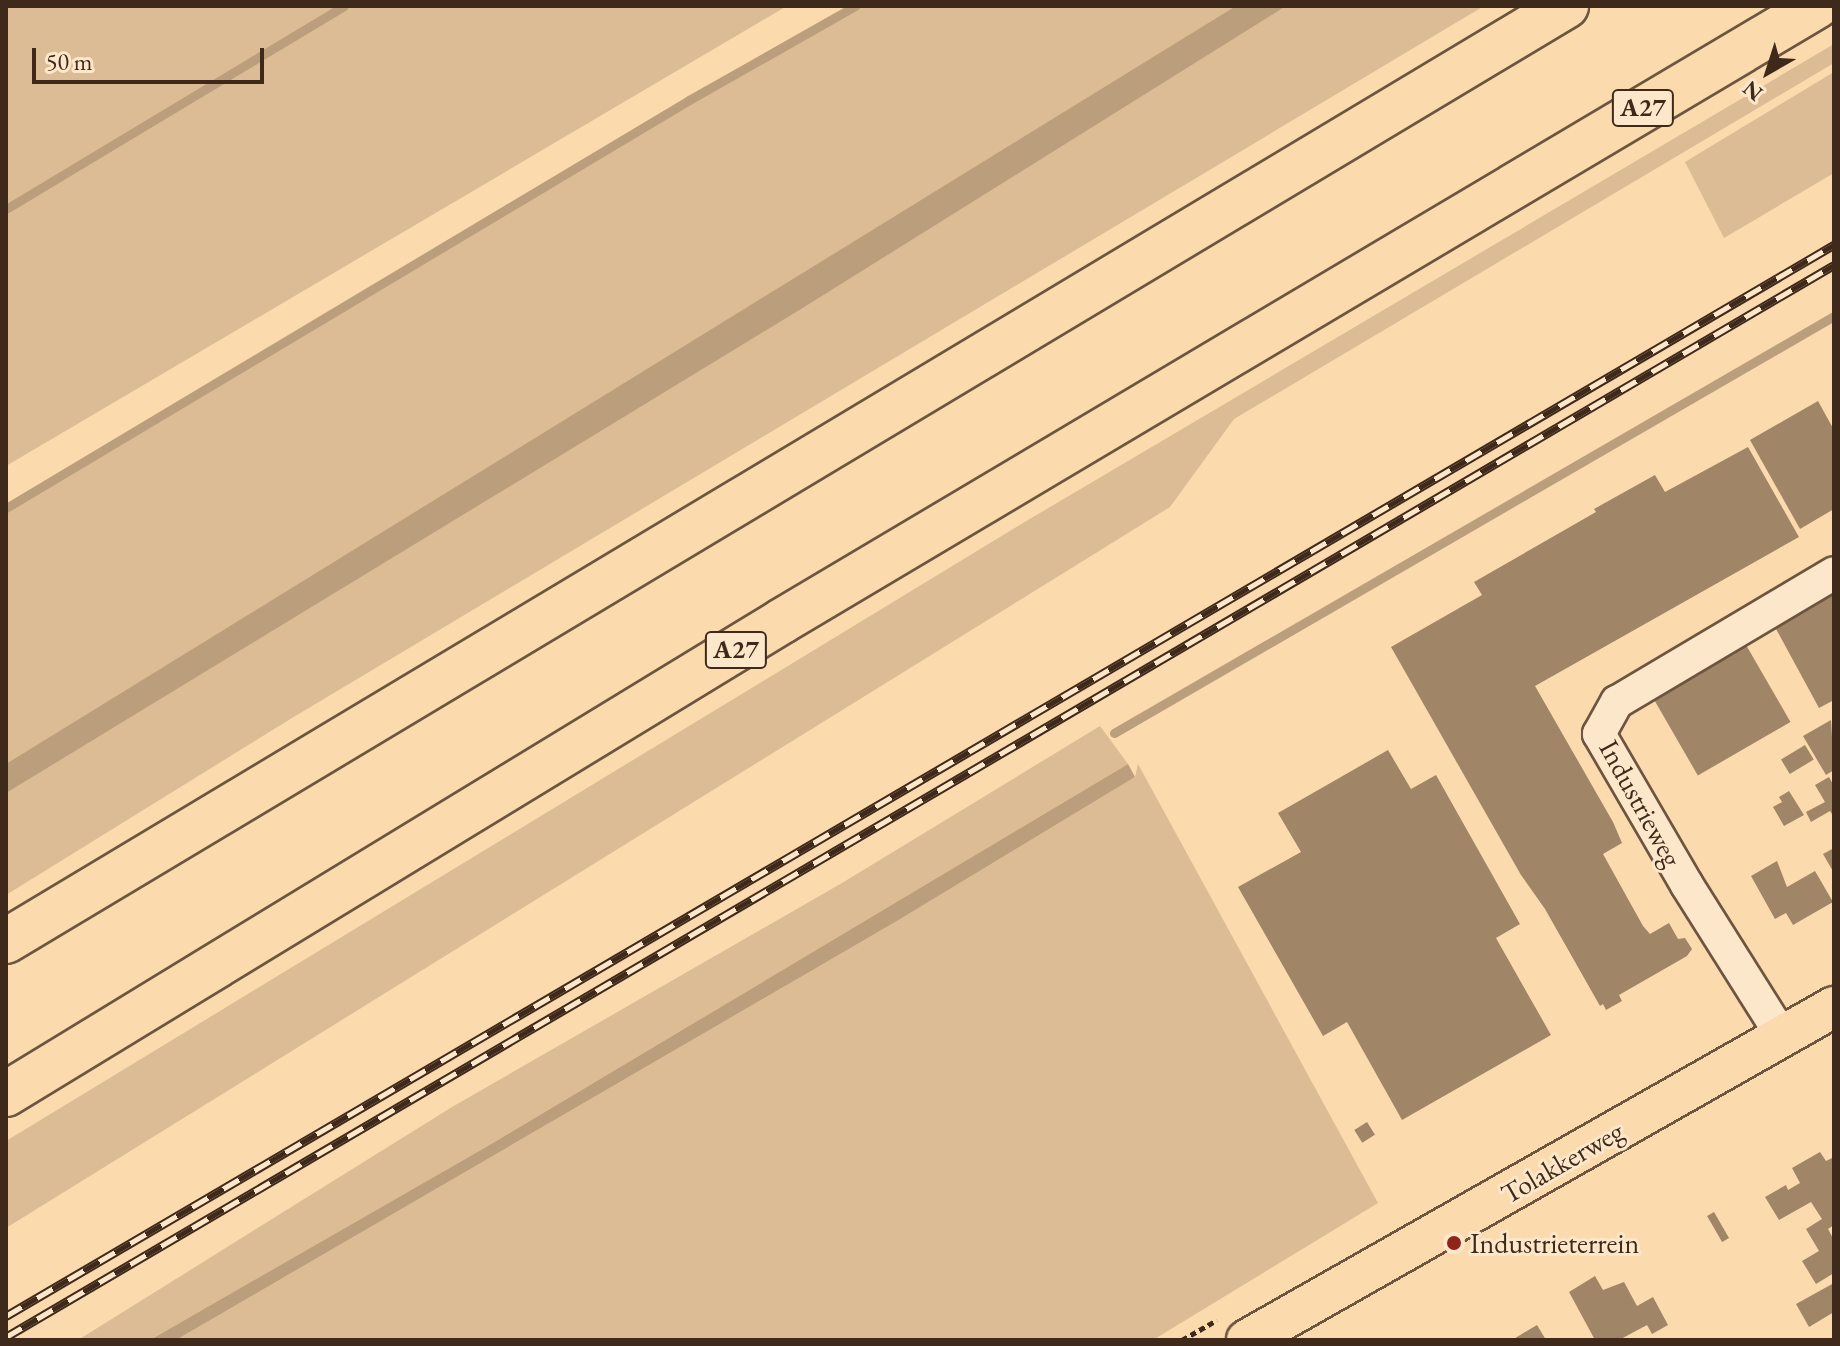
<!DOCTYPE html>
<html>
<head>
<meta charset="utf-8">
<style>
  body { margin:0 }
  #map { position:relative; width:1840px; height:1346px; overflow:hidden; background:#fbdaae; font-family:"EB Garamond",serif }
  div>[style] { position:absolute }
  .green>* { inset:0; background:#dbbc95 }
  .water>* { inset:0; background:#bb9e7c }
  .stream>* { height:9px; margin:-4.5px; padding:0 4.5px; transform-origin:4.5px; border-radius:4.5px; background:#bb9e7c }
  .building>* { inset:0; background:#a08567; transform-origin:0 0 }
  .path>* { height:5px; margin-top:-2.5px; transform-origin:0; background:repeating-linear-gradient(90deg,#3e291b 0 6px,transparent 0 10px) }
  .roads { filter:drop-shadow(2px 0 #6d5540) drop-shadow(-2px 0 #6d5540) drop-shadow(0 2px #6d5540) drop-shadow(0 -2px #6d5540) }
  .minor>* { height:32px; margin:-16px; padding:0 16px; transform-origin:16px; border-radius:16px; background:#fce7ca }
  .major>* { height:40px; margin:-20px; padding:0 20px; transform-origin:20px; border-radius:20px; background:#fbdaae }
  .highway>* { height:44px; margin:-22px; padding:0 22px; transform-origin:22px; border-radius:22px; background:#fbdaae }
  .rail>* { height:9px; margin-top:-4.5px; transform-origin:0; background:repeating-linear-gradient(90deg,#fce7ca 0 18px,#3e291b 0 36px); box-sizing:border-box; border-block:2px solid #3e291b }
  .dots>* { width:22px; height:22px; translate:-50% -50%; box-sizing:border-box; border:4px solid #fce7ca; border-radius:50% }
  span { translate:-50% -50%; white-space:nowrap; text-align:center; line-height:1.15; -webkit-text-stroke:6px #fce7ca; paint-order:stroke }
  .shield-label span { padding:2px 6px; background:#fce7ca; border:2px solid; border-radius:6px; -webkit-text-stroke-width:0 }
  .shield-label { font-size:26px; color:#3e291b; font-weight:700 }
  .street-label { font-size:28px; color:#3e291b }
  .poi-label { font-size:28px; color:#3e291b }
  .left { translate:0 -50%; text-align:left }
  .frame { position:absolute; inset:0; border:8px solid #3e291b; pointer-events:none }
  .north { position:absolute; left:1728px; top:32px; width:80px; height:80px; -webkit-text-stroke:6px #fce7ca; paint-order:stroke; rotate:219deg; font-size:22px; font-weight:700; line-height:32px; text-align:center; color:#3e291b }
  .north::after { content:''; display:block; margin:auto; width:28px; height:36px; background:#3e291b; clip-path:polygon(50% 0,100% 100%,50% 72%,0 100%) }
  .scale { position:absolute; left:32px; top:48px; width:232px; height:36px; box-sizing:border-box; border:4px solid #3e291b; border-top:0; padding-left:10px; font-size:24px; line-height:28px; white-space:nowrap; color:#3e291b; -webkit-text-stroke:6px #fce7ca; paint-order:stroke }
</style>
</head>
<body>
<div id="map">
  <div class="green">
    <i style="clip-path:polygon(6px 6px,787px 6px,6px 466px)"></i>
    <i style="clip-path:polygon(854px 6px,1484px 6px,292px 718px,6px 895px,6px 513px)"></i>
    <i style="clip-path:polygon(1834px 44px,1834px 63px,1234px 419px,1170px 507px,6px 1228px,6px 1141px,1028px 520px)"></i>
    <i style="clip-path:polygon(1834px 72px,1834px 173px,1724px 238px,1685px 162px)"></i>
    <i style="clip-path:polygon(1100px 726px,1128px 764px,486px 1147px,150px 1340px,78px 1340px,452px 1107px,842px 883px)"></i>
    <i style="clip-path:polygon(1138px 764px,1378px 1203px,1153px 1340px,176px 1340px,897px 921px,1135px 777px)"></i>
  </div>
  <div class="water">
    <i style="clip-path:polygon(1236px 6px,1286px 6px,801px 309px,6px 793px,6px 764px)"></i>
    <i style="clip-path:polygon(1128px 764px,1135px 777px,897px 921px,176px 1340px,150px 1340px,486px 1147px)"></i>
  </div>
  <div class="stream">
    <i style="left:6px;top:209px;width:394px;rotate:-31deg"></i>
    <i style="left:6px;top:508px;width:796px;rotate:-30.85deg"></i>
    <i style="left:689px;top:100px;width:191px;rotate:-29.5deg"></i>
    <i style="left:1114px;top:733px;width:832px;rotate:-30.08deg"></i>
  </div>
  <div class="building">
    <i style="clip-path:polygon(1818px 401px,1834px 430px,1834px 509px,1800px 529px,1750px 440px)"></i>
    <i style="clip-path:polygon(1748px 447px,1799px 537px,1535px 686px,1613px 822px,1622px 843px,1603px 854px,1643px 926px,1650px 934px,1669px 923px,1678px 939px,1685px 938px,1692px 949px,1687px 956px,1619px 995px,1622px 1001px,1606px 1010px,1603px 1004px,1600px 1006px,1545px 909px,1521px 875px,1391px 647px,1482px 595px,1474px 582px,1596px 512px,1594px 509px,1655px 475px,1665px 492px)"></i>
    <i style="clip-path:polygon(1834px 593px,1834px 700px,1819px 708px,1775px 627px)"></i>
    <i style="left:1742px;top:638px;width:97px;height:107px;rotate:60deg"></i>
    <i style="clip-path:polygon(1831px 720px,1834px 770px,1826px 775px,1803px 736px)"></i>
    <i style="left:1805px;top:745px;width:17px;height:28px;rotate:59deg"></i>
    <i style="clip-path:polygon(1388px 750px,1411px 789px,1436px 775px,1520px 924px,1496px 938px,1551px 1035px,1402px 1120px,1347px 1022px,1323px 1036px,1238px 887px,1301px 852px,1278px 813px)"></i>
    <i style="clip-path:polygon(1829px 777px,1834px 786px,1834px 817px,1830px 811px,1811px 822px,1806px 812px,1825px 802px,1815px 785px)"></i>
    <i style="clip-path:polygon(1789px 791px,1804px 815px,1784px 826px,1773px 807px,1782px 802px,1779px 797px)"></i>
    <i style="clip-path:polygon(1834px 848px,1834px 873px,1823px 854px)"></i>
    <i style="clip-path:polygon(1777px 861px,1787px 887px,1815px 871px,1833px 902px,1793px 925px,1786px 913px,1775px 919px,1751px 876px)"></i>
    <i style="left:1367px;top:1122px;width:15px;height:15px;rotate:58deg"></i>
    <i style="clip-path:polygon(1820px 1152px,1826px 1161px,1834px 1157px,1834px 1225px,1828px 1229px,1834px 1240px,1834px 1273px,1816px 1284px,1802px 1261px,1819px 1251px,1806px 1229px,1822px 1219px,1811px 1202px,1779px 1220px,1765px 1197px,1786px 1185px,1788px 1190px,1800px 1183px,1792px 1168px)"></i>
    <i style="left:1714px;top:1212px;width:30px;height:8px;rotate:60deg"></i>
    <i style="clip-path:polygon(1595px 1276px,1603px 1290px,1624px 1282px,1637px 1306px,1653px 1297px,1668px 1325px,1652px 1334px,1647px 1325px,1619px 1340px,1595px 1340px,1569px 1292px)"></i>
    <i style="clip-path:polygon(1834px 1283px,1834px 1312px,1809px 1327px,1796px 1304px)"></i>
    <i style="clip-path:polygon(1537px 1325px,1546px 1340px,1512px 1340px)"></i>
  </div>
  <div class="path">
    <i style="left:1182px;top:1340px;width:40px;rotate:-29.7deg"></i>
  </div>
  <div class="roads">
    <div class="minor">
      <i style="left:1782px;top:1036px;width:178px;rotate:-122.2deg"></i>
      <i style="left:1687px;top:885px;width:175px;rotate:-120.2deg"></i>
      <i style="left:1599px;top:734px;width:37px;rotate:-61deg"></i>
      <i style="left:1617px;top:702px;width:252px;rotate:-30.7deg"></i>
    </div>
    <div class="major">
      <i style="left:1247px;top:1340px;width:675px;rotate:-29.57deg"></i>
    </div>
    <div class="highway">
      <i style="left:6px;top:941px;width:1819px;rotate:-30.94deg"></i>
      <i style="left:6px;top:1094px;width:909px;rotate:-31.36deg"></i>
      <i style="left:782px;top:621px;width:1204px;rotate:-30.72deg"></i>
    </div>
  </div>
  <div class="rail">
    <i style="left:6px;top:1316px;width:2119px;rotate:-30.37deg"></i>
    <i style="left:6px;top:1337px;width:2119px;rotate:-30.39deg"></i>
  </div>
  <div class="dots">
    <i style="left:1454px;top:1243px;background:#8f2418"></i>
  </div>
  <div class="shield-label">
    <span style="left:1643px;top:108px">A27</span>
    <span style="left:736px;top:650px">A27</span>
  </div>
  <div class="street-label">
    <span style="left:1641px;top:803px;rotate:61deg">Industrieweg</span>
    <span style="left:1562px;top:1162px;rotate:-30deg">Tolakkerweg</span>
  </div>
  <div class="poi-label">
    <span class="left" style="left:1470px;top:1243px">Industrieterrein</span>
  </div>
  <div class="frame"></div>
  <div class="north">N</div>
  <div class="scale">50 m</div>
</div>
</body>
</html>
